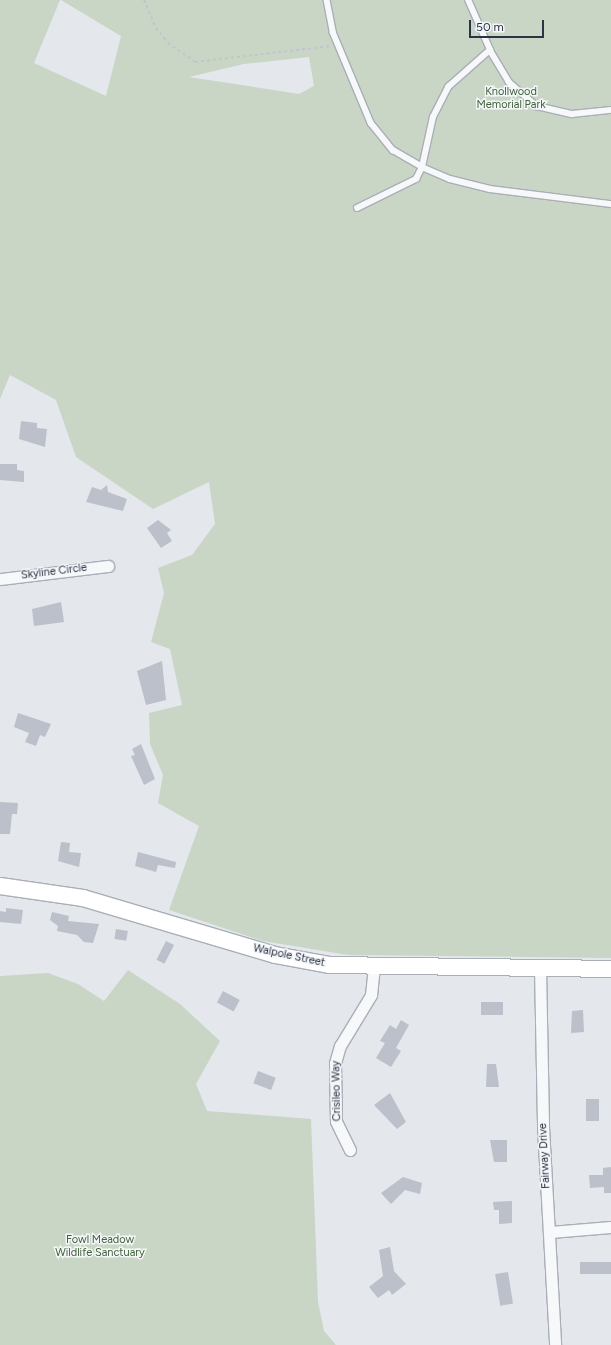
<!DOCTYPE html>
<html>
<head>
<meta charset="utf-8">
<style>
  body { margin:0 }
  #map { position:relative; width:611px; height:1345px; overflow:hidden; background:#e4e7ec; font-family:Figtree,sans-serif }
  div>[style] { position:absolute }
  .green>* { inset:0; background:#c9d6c5 }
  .building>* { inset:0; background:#bbc0ca; transform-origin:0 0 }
  .path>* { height:2px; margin-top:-1px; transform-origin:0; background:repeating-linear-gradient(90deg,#c2c5cb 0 3px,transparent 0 6px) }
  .roads { filter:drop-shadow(1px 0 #a9aeb7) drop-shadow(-1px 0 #a9aeb7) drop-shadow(0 1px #a9aeb7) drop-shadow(0 -1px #a9aeb7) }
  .lane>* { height:5.5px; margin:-2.75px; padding:0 2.75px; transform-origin:2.75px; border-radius:2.75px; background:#f7f8fa }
  .street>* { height:11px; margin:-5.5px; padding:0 5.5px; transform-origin:5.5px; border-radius:5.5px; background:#f7f8fa }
  .secondary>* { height:16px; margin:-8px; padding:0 8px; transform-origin:8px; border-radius:8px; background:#fff }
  span { translate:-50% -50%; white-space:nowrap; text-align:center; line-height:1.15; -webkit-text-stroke:3px #f4f6f9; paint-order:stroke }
  .park-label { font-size:11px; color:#3f6138 }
  .street-label { font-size:11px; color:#2b3445 }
  .scale { position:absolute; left:469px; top:20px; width:75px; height:18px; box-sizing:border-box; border:2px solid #2b3445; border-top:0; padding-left:5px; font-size:12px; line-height:14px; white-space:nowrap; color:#2b3445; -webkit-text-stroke:3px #f4f6f9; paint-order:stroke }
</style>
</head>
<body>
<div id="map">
  <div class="green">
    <i style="clip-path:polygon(evenodd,0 0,60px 0,34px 63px,106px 96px,121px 36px,61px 0,611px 0,611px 958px,348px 955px,263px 941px,169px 910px,199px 826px,158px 803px,163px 775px,150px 744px,149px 713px,182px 705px,170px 649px,151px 642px,164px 593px,158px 568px,192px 555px,215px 524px,209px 482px,153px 509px,76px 457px,56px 400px,10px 375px,0 399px,0 0,309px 57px,314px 86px,299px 94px,189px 77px,244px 64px,309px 57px)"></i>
    <i style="clip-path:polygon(128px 970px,180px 1004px,220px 1041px,196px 1084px,207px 1111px,311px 1119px,318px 1302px,324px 1331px,336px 1345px,0 1345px,0 976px,48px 973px,78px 984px,104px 1001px)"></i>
  </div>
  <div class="building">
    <i style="clip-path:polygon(21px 421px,37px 423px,37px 428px,47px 429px,45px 447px,19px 439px)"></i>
    <i style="clip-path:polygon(0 464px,17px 464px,17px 470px,24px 471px,24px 482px,0 480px)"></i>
    <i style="clip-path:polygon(107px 485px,108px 492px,127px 499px,123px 511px,86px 502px,92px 487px,101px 490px)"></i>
    <i style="clip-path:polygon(158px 520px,171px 530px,167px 533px,172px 541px,161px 548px,147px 528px)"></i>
    <i style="clip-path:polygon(61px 602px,64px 622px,34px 626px,32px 609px)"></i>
    <i style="clip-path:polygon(162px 661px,166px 700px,146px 705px,137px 671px)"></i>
    <i style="clip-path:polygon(18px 713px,51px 724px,45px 737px,40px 735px,36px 746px,25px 742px,29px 733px,14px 727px)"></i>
    <i style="clip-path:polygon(141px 744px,155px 779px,144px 785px,131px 756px,135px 755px,132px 749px)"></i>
    <i style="clip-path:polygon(0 802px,18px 803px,17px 814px,12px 814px,10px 834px,0 834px)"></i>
    <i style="clip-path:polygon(61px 842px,70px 843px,69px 852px,81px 853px,79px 867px,58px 861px)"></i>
    <i style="clip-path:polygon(138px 852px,176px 862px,175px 868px,158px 865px,156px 872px,135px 866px)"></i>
    <i style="clip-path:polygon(6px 908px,23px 910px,21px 924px,0 922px,0 911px,6px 912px)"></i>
    <i style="clip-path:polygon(52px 912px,69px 916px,68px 921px,99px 924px,93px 943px,84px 942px,77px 935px,57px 931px,58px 926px,50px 920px)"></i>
    <i style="left:116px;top:929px;width:12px;height:10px;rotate:9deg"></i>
    <i style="left:166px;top:941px;width:9px;height:21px;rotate:27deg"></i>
    <i style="left:223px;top:991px;width:19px;height:13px;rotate:28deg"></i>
    <i style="left:481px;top:1002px;width:22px;height:13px"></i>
    <i style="clip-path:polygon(583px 1010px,584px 1032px,571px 1033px,572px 1011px)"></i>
    <i style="clip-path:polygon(401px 1020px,409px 1025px,396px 1048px,401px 1051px,391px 1067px,376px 1058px,385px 1043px,380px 1041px,390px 1025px,396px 1029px)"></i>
    <i style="clip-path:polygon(487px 1064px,496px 1064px,499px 1087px,486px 1087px)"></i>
    <i style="left:258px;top:1071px;width:19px;height:13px;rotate:21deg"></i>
    <i style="clip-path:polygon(390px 1093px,406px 1122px,397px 1129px,374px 1105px)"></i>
    <i style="left:586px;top:1099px;width:13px;height:22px"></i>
    <i style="clip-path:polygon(490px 1140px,507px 1140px,507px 1162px,494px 1162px)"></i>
    <i style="clip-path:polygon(611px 1167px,611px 1193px,604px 1193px,604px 1187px,590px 1188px,589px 1175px,603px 1175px,603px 1168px)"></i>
    <i style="clip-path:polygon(403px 1177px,422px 1183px,420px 1194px,405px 1190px,391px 1204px,381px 1193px)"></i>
    <i style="clip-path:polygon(512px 1201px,512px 1223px,499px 1224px,499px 1210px,494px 1210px,493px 1202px)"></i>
    <i style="clip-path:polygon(390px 1247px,394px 1271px,406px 1284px,392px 1295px,389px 1290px,378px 1298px,369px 1287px,383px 1276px,379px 1250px)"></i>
    <i style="left:611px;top:1262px;width:12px;height:31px;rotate:90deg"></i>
    <i style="left:508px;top:1272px;width:32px;height:13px;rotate:81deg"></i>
  </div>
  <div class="path">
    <i style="left:144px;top:0;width:30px;rotate:67deg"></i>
    <i style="left:156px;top:28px;width:19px;rotate:51deg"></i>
    <i style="left:168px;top:43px;width:33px;rotate:35deg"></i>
    <i style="left:195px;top:62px;width:137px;rotate:-6.7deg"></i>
  </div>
  <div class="roads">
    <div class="lane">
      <i style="left:327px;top:0;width:33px;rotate:79deg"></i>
      <i style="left:333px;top:32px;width:99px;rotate:67.3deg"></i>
      <i style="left:371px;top:123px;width:35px;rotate:51deg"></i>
      <i style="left:393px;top:150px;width:34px;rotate:30deg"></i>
      <i style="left:422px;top:167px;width:51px;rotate:-77.6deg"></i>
      <i style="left:433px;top:117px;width:34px;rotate:-63deg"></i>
      <i style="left:448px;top:87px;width:56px;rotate:-41.4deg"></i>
      <i style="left:490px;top:50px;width:55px;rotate:-113.7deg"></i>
      <i style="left:490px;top:50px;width:37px;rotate:59deg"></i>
      <i style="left:509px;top:82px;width:37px;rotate:41deg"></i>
      <i style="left:537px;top:106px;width:36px;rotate:13deg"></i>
      <i style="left:572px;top:114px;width:39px;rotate:-6deg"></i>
      <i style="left:357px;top:208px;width:66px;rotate:-26.2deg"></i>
      <i style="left:416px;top:179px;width:13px;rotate:-63deg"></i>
      <i style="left:422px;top:167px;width:30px;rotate:23deg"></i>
      <i style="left:450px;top:179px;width:41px;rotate:14deg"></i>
      <i style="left:490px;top:189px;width:122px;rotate:7.1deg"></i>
    </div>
    <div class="street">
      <i style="left:0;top:579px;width:109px;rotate:-6.9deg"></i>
      <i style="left:540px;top:967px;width:160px;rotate:88.9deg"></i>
      <i style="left:543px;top:1127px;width:218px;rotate:86.8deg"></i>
      <i style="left:350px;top:1150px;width:32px;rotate:-116deg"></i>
      <i style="left:336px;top:1121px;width:58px;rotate:-91deg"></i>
      <i style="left:335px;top:1063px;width:18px;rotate:-74deg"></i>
      <i style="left:340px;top:1046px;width:60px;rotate:-58.7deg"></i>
      <i style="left:371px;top:995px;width:28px;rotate:-84deg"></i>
      <i style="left:550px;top:1232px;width:61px;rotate:-4.7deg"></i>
    </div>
    <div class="secondary">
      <i style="left:0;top:886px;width:84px;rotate:8.2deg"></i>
      <i style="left:83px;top:898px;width:200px;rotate:16.5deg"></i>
      <i style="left:275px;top:955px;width:56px;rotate:10.3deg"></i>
      <i style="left:330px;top:965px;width:281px;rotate:0.8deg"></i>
    </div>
  </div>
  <div class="park-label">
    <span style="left:511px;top:99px">Knollwood<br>Memorial Park</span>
    <span style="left:100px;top:1247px">Fowl Meadow<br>Wildlife Sanctuary</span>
  </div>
  <div class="street-label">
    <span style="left:54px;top:572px;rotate:-7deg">Skyline Circle</span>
    <span style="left:289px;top:956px;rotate:12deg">Walpole Street</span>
    <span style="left:337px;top:1091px;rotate:-91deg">Crisileo Way</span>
    <span style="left:545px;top:1156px;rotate:-93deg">Fairway Drive</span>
  </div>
  <div class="scale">50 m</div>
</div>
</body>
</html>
